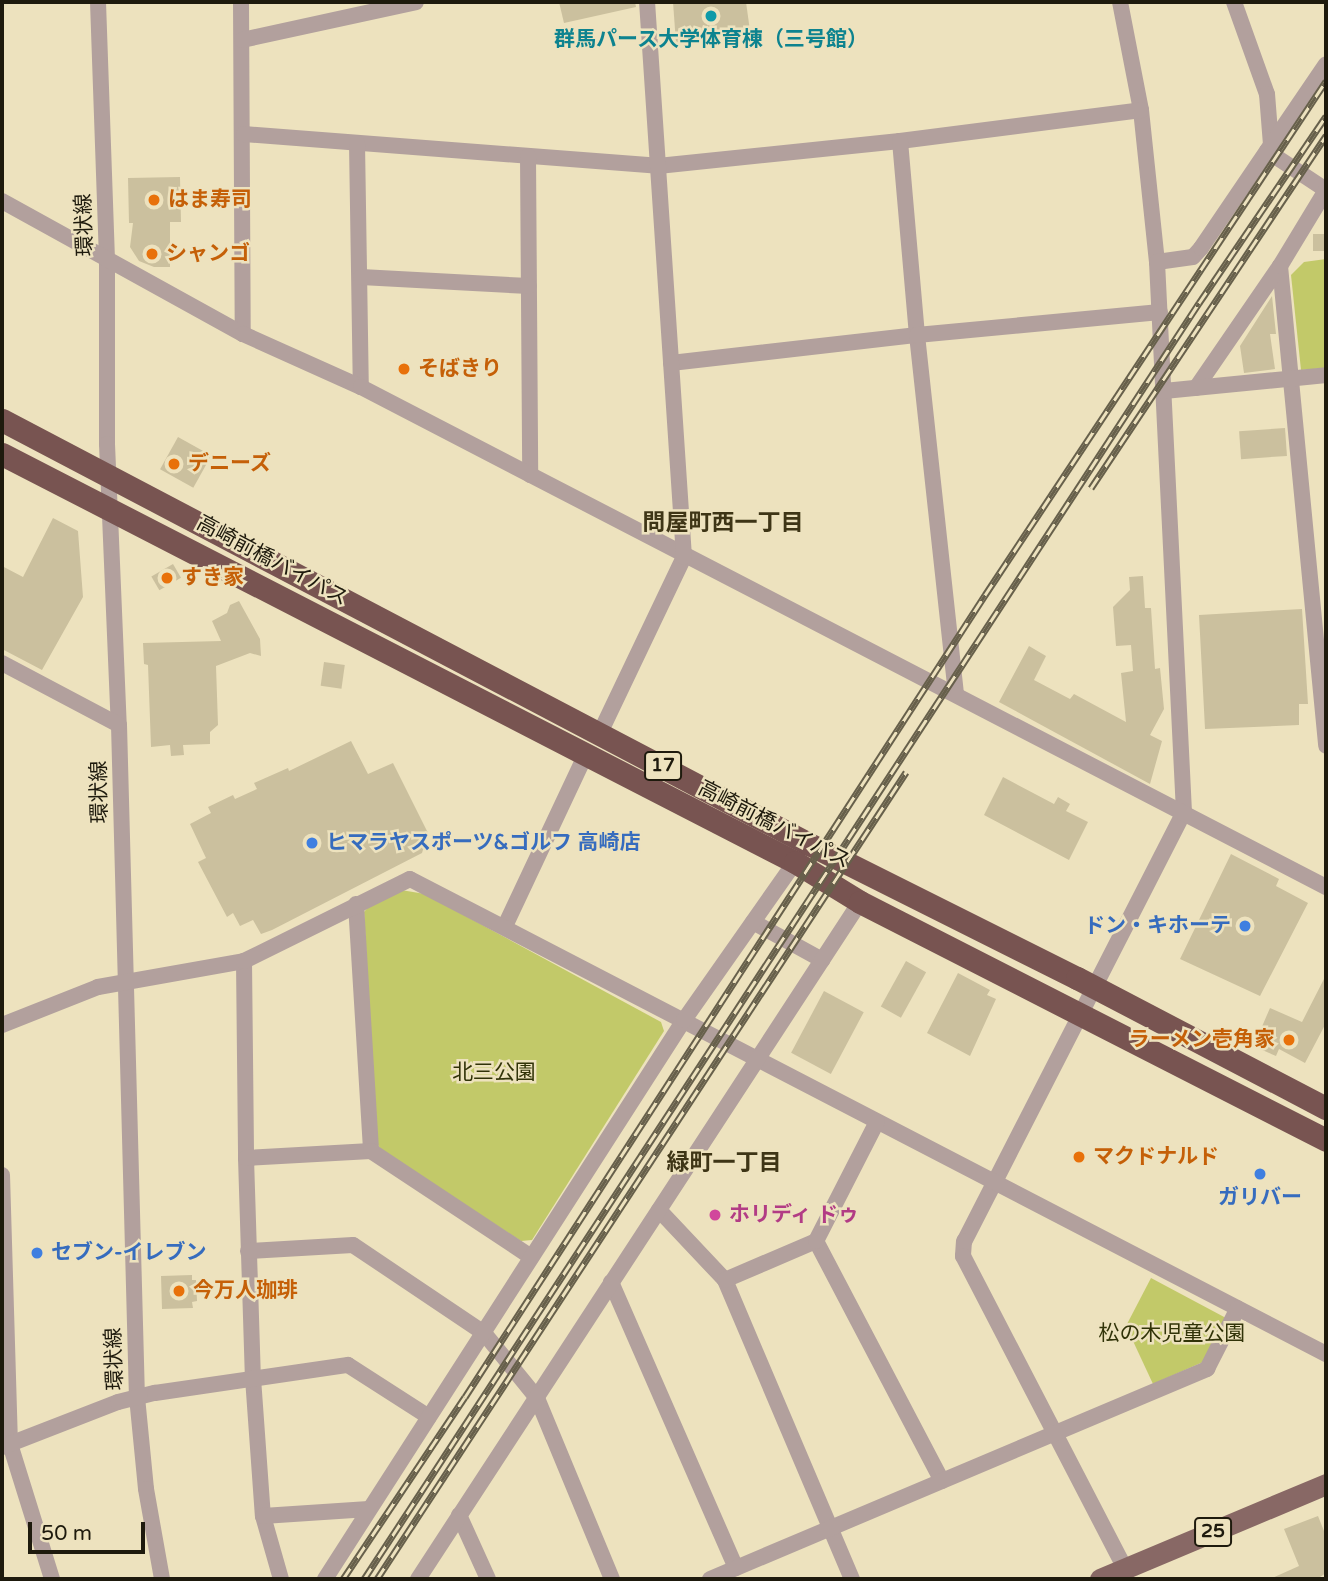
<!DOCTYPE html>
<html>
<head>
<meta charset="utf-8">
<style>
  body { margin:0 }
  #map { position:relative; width:1328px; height:1581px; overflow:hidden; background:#ede2be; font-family:"Varela Round","Noto Sans JP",sans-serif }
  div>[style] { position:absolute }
  .green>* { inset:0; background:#c2c969 }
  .building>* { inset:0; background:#cbc09e; transform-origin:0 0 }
  .minor>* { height:16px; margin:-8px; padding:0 8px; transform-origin:8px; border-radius:8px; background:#b2a09d }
  .major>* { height:21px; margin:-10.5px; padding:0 10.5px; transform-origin:10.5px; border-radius:10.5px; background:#886865 }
  .highway>* { height:23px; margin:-11.5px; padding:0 11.5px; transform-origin:11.5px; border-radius:11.5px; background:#785451 }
  .rail>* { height:7px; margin-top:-3.5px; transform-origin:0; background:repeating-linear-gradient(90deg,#ede2be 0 13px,#67604b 0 26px); box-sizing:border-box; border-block:2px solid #67604b }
  .dots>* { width:19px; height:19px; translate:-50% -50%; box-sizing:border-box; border:4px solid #ede2be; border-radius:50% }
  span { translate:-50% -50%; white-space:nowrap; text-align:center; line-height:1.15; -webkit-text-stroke:5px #ede2be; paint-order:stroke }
  .shield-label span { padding:2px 5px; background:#ede2be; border:2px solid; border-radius:5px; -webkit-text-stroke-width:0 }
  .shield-label { font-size:19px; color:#1e1a0d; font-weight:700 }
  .culture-label { font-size:21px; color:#0d838f; font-weight:700 }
  .food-label { font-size:21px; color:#c56008; font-weight:700 }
  .left { translate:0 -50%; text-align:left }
  .right { translate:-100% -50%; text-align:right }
  .street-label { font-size:21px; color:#1e1a0d }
  .shop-label { font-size:21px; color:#366cbe; font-weight:700 }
  .park-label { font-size:21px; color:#313308 }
  .hotel-label { font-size:21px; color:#b23c85; font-weight:700 }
  .neighbourhood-label { font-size:23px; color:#3e3516; font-weight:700 }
  .frame { position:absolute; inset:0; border:4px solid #1e1a0d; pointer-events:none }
  .scale { position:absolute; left:28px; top:1522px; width:117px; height:32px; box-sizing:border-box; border:4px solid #1e1a0d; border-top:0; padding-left:9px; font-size:21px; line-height:24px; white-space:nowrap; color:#1e1a0d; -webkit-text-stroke:5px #ede2be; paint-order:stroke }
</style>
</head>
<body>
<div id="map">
  <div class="green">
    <i style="clip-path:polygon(1326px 259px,1326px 368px,1301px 370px,1291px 275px,1304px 262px)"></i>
    <i style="clip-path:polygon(401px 890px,425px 894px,661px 1022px,664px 1031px,532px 1240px,521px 1241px,382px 1152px,377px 1143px,364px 912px,370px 905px)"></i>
    <i style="clip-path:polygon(1151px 1278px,1226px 1318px,1203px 1362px,1153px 1384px,1126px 1326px)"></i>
  </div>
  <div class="building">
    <i style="clip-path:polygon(559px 2px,635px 2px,636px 7px,564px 23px)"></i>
    <i style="clip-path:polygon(673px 2px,746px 2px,750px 31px,676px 43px)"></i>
    <i style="clip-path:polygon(180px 177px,181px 222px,170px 222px,170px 267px,154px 267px,139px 261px,130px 247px,133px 223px,129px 223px,128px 178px)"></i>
    <i style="left:1313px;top:234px;width:13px;height:17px"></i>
    <i style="clip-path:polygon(1272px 296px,1276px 334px,1270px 334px,1275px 369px,1244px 373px,1240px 346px)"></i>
    <i style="left:1285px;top:428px;width:28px;height:46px;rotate:86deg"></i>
    <i style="left:178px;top:437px;width:38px;height:37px;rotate:29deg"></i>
    <i style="clip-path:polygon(53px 518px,78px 531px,83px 597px,42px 670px,2px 649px,2px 566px,23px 577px)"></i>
    <i style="left:173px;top:564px;width:16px;height:25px;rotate:60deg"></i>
    <i style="clip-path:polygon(1143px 576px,1145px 608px,1151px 608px,1155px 669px,1160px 668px,1164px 709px,1150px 735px,1162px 741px,1150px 784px,999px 702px,1029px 646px,1046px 656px,1034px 680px,1070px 699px,1074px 694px,1126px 722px,1121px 673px,1133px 671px,1131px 645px,1116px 646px,1113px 607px,1130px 590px,1129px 577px)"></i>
    <i style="clip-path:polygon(239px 601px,260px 639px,261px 656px,250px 653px,216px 666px,218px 725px,210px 732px,210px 744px,183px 745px,184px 755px,171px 756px,170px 745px,151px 747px,148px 665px,144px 664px,143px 643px,221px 641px,212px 621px,227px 613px,230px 605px)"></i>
    <i style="clip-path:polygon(1302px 609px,1308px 704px,1299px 704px,1299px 725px,1205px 729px,1199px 615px)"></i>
    <i style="left:324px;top:662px;width:21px;height:24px;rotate:8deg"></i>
    <i style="clip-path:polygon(351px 741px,368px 774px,393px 763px,428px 833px,422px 853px,272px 930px,261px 934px,253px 920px,240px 926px,233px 913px,227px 917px,198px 862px,206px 858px,190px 824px,211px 813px,208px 807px,233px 795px,235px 799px,257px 789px,254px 783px,288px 768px,289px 771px)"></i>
    <i style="clip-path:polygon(1003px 777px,1054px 804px,1058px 797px,1070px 804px,1066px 811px,1088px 822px,1069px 860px,984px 815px)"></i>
    <i style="clip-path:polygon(1231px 854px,1279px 879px,1276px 886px,1308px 903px,1260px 996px,1180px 959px)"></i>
    <i style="left:906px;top:961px;width:23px;height:52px;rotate:29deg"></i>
    <i style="clip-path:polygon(958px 973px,990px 990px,987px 995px,996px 999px,970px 1056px,927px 1033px)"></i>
    <i style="clip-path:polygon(1326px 975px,1326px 1023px,1305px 1063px,1279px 1049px,1276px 1056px,1260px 1049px,1264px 1041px,1257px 1038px,1270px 1008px,1302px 1022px)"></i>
    <i style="left:824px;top:991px;width:45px;height:70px;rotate:28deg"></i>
    <i style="clip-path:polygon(192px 1275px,192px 1280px,196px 1280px,197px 1301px,192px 1302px,193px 1308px,162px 1309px,161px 1276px)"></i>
    <i style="clip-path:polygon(1318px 1516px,1326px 1536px,1326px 1573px,1317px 1579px,1270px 1579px,1299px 1566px,1284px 1529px)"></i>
  </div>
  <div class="minor">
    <i style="left:98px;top:2px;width:258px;rotate:88deg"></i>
    <i style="left:107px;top:260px;width:184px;rotate:90deg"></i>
    <i style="left:107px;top:444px;width:281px;rotate:87.6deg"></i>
    <i style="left:119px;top:725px;width:672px;rotate:88.47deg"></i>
    <i style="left:137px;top:1397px;width:92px;rotate:84.4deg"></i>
    <i style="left:146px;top:1489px;width:91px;rotate:79.9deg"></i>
    <i style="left:241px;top:2px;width:332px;rotate:89.7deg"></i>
    <i style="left:1120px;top:2px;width:110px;rotate:79deg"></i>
    <i style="left:1141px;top:110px;width:153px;rotate:84deg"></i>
    <i style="left:1157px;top:262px;width:551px;rotate:87.19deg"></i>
    <i style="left:1184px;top:812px;width:482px;rotate:117.1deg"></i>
    <i style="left:964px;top:1241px;width:15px;rotate:94deg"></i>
    <i style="left:963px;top:1256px;width:352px;rotate:62.6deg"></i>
    <i style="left:1234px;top:2px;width:98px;rotate:70.3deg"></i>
    <i style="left:1267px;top:94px;width:51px;rotate:85.5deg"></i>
    <i style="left:242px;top:40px;width:178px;rotate:-12.3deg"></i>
    <i style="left:244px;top:134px;width:415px;rotate:4.4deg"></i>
    <i style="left:658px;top:166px;width:243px;rotate:-5.9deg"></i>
    <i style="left:900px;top:141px;width:243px;rotate:-7.3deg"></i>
    <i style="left:900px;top:141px;width:195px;rotate:85deg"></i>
    <i style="left:917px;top:335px;width:360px;rotate:83.8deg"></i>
    <i style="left:357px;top:143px;width:244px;rotate:89.1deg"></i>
    <i style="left:1267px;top:151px;width:71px;rotate:33.5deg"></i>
    <i style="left:528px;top:156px;width:319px;rotate:89.6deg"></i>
    <i style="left:2px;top:201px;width:275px;rotate:28.9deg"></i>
    <i style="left:243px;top:334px;width:129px;rotate:24.2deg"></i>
    <i style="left:361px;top:387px;width:1087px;rotate:27.39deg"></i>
    <i style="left:1157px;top:262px;width:36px;rotate:-8deg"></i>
    <i style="left:1193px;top:257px;width:12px;rotate:-48deg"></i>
    <i style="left:1201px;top:248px;width:222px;rotate:-55.8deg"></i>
    <i style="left:1280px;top:266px;width:482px;rotate:84.5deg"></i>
    <i style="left:361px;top:277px;width:168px;rotate:3.1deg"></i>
    <i style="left:671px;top:363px;width:248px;rotate:-6.5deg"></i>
    <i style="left:917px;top:335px;width:244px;rotate:-5.4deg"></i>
    <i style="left:1196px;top:388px;width:148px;rotate:-55.5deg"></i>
    <i style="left:1280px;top:266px;width:89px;rotate:-58.8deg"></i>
    <i style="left:1164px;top:391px;width:163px;rotate:-5.6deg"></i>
    <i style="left:2px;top:663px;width:132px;rotate:27.9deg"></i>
    <i style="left:600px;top:733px;width:195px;rotate:-64.5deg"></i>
    <i style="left:684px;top:557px;width:556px;rotate:-93.81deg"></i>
    <i style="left:356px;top:904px;width:247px;rotate:86.5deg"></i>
    <i style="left:753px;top:922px;width:79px;rotate:28.8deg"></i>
    <i style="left:505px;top:926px;width:190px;rotate:-64.8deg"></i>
    <i style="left:244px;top:961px;width:197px;rotate:89.4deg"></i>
    <i style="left:246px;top:1158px;width:220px;rotate:88.2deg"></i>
    <i style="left:253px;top:1378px;width:138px;rotate:85.9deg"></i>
    <i style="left:263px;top:1516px;width:66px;rotate:74.1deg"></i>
    <i style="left:2px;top:1025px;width:103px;rotate:-21.6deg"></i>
    <i style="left:98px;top:987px;width:148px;rotate:-10.1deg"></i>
    <i style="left:244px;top:961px;width:185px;rotate:-26.3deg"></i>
    <i style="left:410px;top:879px;width:1032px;rotate:27.41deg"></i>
    <i style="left:246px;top:1158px;width:125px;rotate:-3.2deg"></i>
    <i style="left:371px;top:1151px;width:192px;rotate:33.5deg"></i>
    <i style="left:2px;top:1175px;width:269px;rotate:88.3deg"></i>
    <i style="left:10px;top:1444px;width:141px;rotate:72.7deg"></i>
    <i style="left:659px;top:1210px;width:96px;rotate:46.7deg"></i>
    <i style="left:725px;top:1280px;width:325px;rotate:67deg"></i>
    <i style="left:816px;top:1241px;width:271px;rotate:62.3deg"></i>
    <i style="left:248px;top:1251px;width:105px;rotate:-3.3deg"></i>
    <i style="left:353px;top:1245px;width:158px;rotate:33.9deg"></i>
    <i style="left:484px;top:1333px;width:84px;rotate:50.8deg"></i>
    <i style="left:537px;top:1398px;width:196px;rotate:67.5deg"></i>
    <i style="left:725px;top:1280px;width:99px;rotate:-23.2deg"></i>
    <i style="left:816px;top:1241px;width:134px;rotate:-62.9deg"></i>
    <i style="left:611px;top:1282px;width:312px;rotate:66.4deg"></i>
    <i style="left:2px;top:1447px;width:124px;rotate:-21.2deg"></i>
    <i style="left:118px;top:1402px;width:38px;rotate:-14deg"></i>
    <i style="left:155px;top:1393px;width:195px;rotate:-8.3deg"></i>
    <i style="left:348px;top:1365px;width:96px;rotate:32.7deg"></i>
    <i style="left:459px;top:1515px;width:70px;rotate:65.6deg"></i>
    <i style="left:263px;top:1516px;width:106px;rotate:-3.8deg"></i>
    <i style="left:325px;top:1579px;width:664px;rotate:-57.29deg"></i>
    <i style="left:684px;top:1020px;width:193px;rotate:-54.9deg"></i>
    <i style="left:418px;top:1579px;width:809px;rotate:-56.86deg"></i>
    <i style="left:710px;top:1579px;width:540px;rotate:-22.91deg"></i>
    <i style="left:1207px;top:1369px;width:68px;rotate:-63.1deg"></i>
  </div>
  <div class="major">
    <i style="left:1100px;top:1579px;width:245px;rotate:-22.8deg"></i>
  </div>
  <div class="highway">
    <i style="left:2px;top:420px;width:912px;rotate:27.72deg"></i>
    <i style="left:809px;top:844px;width:300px;rotate:26.6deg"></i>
    <i style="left:1077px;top:978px;width:281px;rotate:27.6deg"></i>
    <i style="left:2px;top:454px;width:892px;rotate:27.23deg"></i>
    <i style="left:795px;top:862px;width:76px;rotate:31.6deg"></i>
    <i style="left:860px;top:902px;width:523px;rotate:27.05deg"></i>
  </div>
  <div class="rail">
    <i style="left:1091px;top:488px;width:424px;rotate:-56.3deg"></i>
    <i style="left:343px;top:1579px;width:219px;rotate:-56.2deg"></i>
    <i style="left:465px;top:1397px;width:956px;rotate:-57.04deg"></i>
    <i style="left:985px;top:595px;width:617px;rotate:-56.44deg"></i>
    <i style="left:364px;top:1579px;width:1525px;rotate:-56.8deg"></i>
    <i style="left:1199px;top:303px;width:226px;rotate:-55.8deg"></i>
    <i style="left:377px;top:1579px;width:965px;rotate:-56.75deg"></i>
  </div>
  <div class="dots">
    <i style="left:711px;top:16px;background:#0f9aa8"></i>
    <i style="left:154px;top:200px;background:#e8710a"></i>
    <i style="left:152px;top:254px;background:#e8710a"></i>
    <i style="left:404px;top:369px;background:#e8710a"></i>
    <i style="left:174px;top:464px;background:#e8710a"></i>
    <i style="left:167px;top:578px;background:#e8710a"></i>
    <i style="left:312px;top:843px;background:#3f7fe0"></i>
    <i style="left:1245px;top:926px;background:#3f7fe0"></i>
    <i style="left:1289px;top:1040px;background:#e8710a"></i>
    <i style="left:1079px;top:1157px;background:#e8710a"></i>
    <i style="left:1260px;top:1174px;background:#3f7fe0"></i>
    <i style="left:715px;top:1215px;background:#d1479c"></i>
    <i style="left:37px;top:1253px;background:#3f7fe0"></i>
    <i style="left:179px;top:1291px;background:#e8710a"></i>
  </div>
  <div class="shield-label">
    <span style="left:663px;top:766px">17</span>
    <span style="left:1213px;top:1532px">25</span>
  </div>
  <div class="culture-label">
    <span style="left:711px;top:40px">群馬パース大学体育棟（三号館）</span>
  </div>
  <div class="food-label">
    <span class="left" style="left:168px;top:200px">はま寿司</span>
    <span class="left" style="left:166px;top:254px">シャンゴ</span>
    <span class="left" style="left:418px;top:369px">そばきり</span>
    <span class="left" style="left:188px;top:464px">デニーズ</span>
    <span class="left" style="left:181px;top:578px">すき家</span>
    <span class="right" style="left:1275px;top:1040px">ラーメン壱角家</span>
    <span class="left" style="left:1093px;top:1157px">マクドナルド</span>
    <span class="left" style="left:193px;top:1291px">今万人珈琲</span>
  </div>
  <div class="street-label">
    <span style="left:85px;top:225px;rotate:-92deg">環状線</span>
    <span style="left:272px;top:561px;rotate:28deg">高崎前橋バイパス</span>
    <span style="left:100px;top:792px;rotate:-91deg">環状線</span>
    <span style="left:774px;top:825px;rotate:27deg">高崎前橋バイパス</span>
    <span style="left:115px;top:1359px;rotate:-92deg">環状線</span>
  </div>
  <div class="shop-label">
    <span class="left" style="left:326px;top:843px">ヒマラヤスポーツ&amp;ゴルフ 高崎店</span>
    <span class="right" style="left:1231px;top:926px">ドン・キホーテ</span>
    <span style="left:1260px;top:1198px">ガリバー</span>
    <span class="left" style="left:51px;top:1253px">セブン-イレブン</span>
  </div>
  <div class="park-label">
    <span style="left:494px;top:1073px">北三公園</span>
    <span style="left:1172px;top:1334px">松の木児童公園</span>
  </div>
  <div class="hotel-label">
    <span class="left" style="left:729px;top:1215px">ホリディ ドゥ</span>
  </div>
  <div class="neighbourhood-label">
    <span style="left:723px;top:523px">問屋町西一丁目</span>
    <span style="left:724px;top:1163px">緑町一丁目</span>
  </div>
  <div class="frame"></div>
  <div class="scale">50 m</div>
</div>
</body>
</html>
